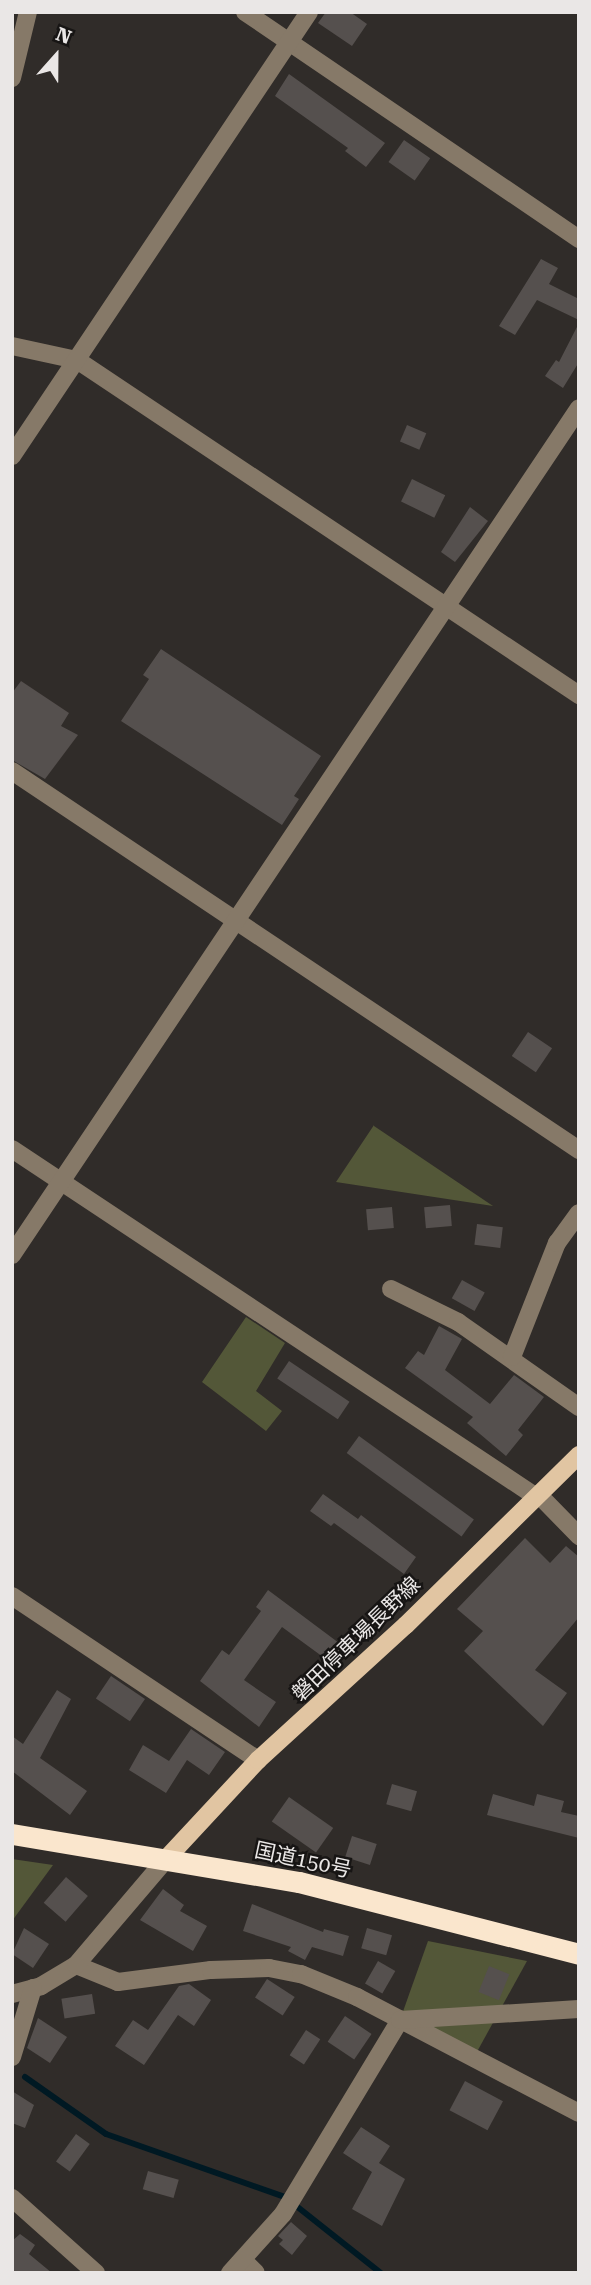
<!DOCTYPE html>
<html>
<head>
<meta charset="utf-8">
<style>
  body { margin:0 }
  #map { position:relative; width:591px; height:2285px; overflow:hidden; background:#302c29; font-family:"Roboto Serif","Noto Sans JP",serif }
  div>[style] { position:absolute }
  .green>* { inset:0; background:#535738 }
  .stream>* { height:6px; margin:-3px; padding:0 3px; transform-origin:3px; border-radius:3px; background:#001923 }
  .building>* { inset:0; background:#55504e; transform-origin:0 0 }
  .minor>* { height:18px; margin:-9px; padding:0 9px; transform-origin:9px; border-radius:9px; background:#867968 }
  .major>* { height:18px; margin:-9px; padding:0 9px; transform-origin:9px; border-radius:9px; background:#e1c5a2 }
  .highway>* { height:21px; margin:-10.5px; padding:0 10.5px; transform-origin:10.5px; border-radius:10.5px; background:#fae6cd }
  span { translate:-50% -50%; white-space:nowrap; text-align:center; line-height:1.15; -webkit-text-stroke:5px #171514; paint-order:stroke }
  .street-label { font-size:21px; color:#eae7e6 }
  .frame { position:absolute; inset:0; border:14px solid #eae7e6; pointer-events:none }
  .north { position:absolute; left:21px; top:21px; width:70px; height:70px; -webkit-text-stroke:5px #171514; paint-order:stroke; rotate:21deg; font-size:19px; font-weight:700; line-height:28px; text-align:center; color:#eae7e6 }
  .north::after { content:''; display:block; margin:auto; width:24px; height:32px; background:#eae7e6; clip-path:polygon(50% 0,100% 100%,50% 72%,0 100%) }
</style>
</head>
<body>
<div id="map">
  <div class="green">
    <i style="clip-path:polygon(374px 1125px,374px 1126px,493px 1206px,336px 1182px)"></i>
    <i style="clip-path:polygon(246px 1317px,285px 1343px,256px 1391px,282px 1411px,266px 1431px,202px 1382px)"></i>
    <i style="clip-path:polygon(12px 1859px,53px 1865px,12px 1921px)"></i>
    <i style="clip-path:polygon(428px 1941px,527px 1961px,473px 2059px,400px 2020px)"></i>
  </div>
  <div class="stream">
    <i style="left:25px;top:2077px;width:99px;rotate:35.1deg"></i>
    <i style="left:106px;top:2134px;width:190px;rotate:19.4deg"></i>
    <i style="left:285px;top:2197px;width:122px;rotate:38.4deg"></i>
  </div>
  <div class="building">
    <i style="clip-path:polygon(326px 12px,350px 12px,367px 24px,352px 46px,318px 23px)"></i>
    <i style="clip-path:polygon(289px 74px,385px 143px,366px 167px,345px 151px,348px 148px,275px 96px)"></i>
    <i style="left:404px;top:140px;width:32px;height:27px;rotate:35deg"></i>
    <i style="clip-path:polygon(541px 259px,558px 268px,549px 284px,579px 299px,579px 320px,537px 300px,515px 335px,499px 326px)"></i>
    <i style="clip-path:polygon(579px 323px,579px 362px,563px 388px,545px 376px,556px 360px,559px 362px)"></i>
    <i style="left:407px;top:425px;width:21px;height:18px;rotate:23deg"></i>
    <i style="left:412px;top:479px;width:37px;height:25px;rotate:26deg"></i>
    <i style="clip-path:polygon(470px 507px,488px 521px,455px 562px,441px 552px)"></i>
    <i style="clip-path:polygon(161px 649px,321px 756px,294px 796px,299px 799px,282px 825px,121px 721px,149px 679px,143px 675px)"></i>
    <i style="clip-path:polygon(21px 681px,69px 713px,61px 726px,78px 735px,45px 779px,12px 760px,12px 693px)"></i>
    <i style="left:528px;top:1032px;width:29px;height:29px;rotate:34deg"></i>
    <i style="left:450px;top:1205px;width:21px;height:26px;rotate:85deg"></i>
    <i style="left:392px;top:1207px;width:21px;height:26px;rotate:85deg"></i>
    <i style="left:477px;top:1224px;width:26px;height:21px;rotate:7deg"></i>
    <i style="left:462px;top:1280px;width:26px;height:21px;rotate:29deg"></i>
    <i style="clip-path:polygon(439px 1326px,462px 1339px,445px 1370px,490px 1404px,514px 1375px,544px 1397px,518px 1430px,523px 1435px,506px 1456px,467px 1423px,473px 1417px,405px 1368px,418px 1351px,424px 1355px)"></i>
    <i style="left:289px;top:1361px;width:73px;height:21px;rotate:34deg"></i>
    <i style="left:359px;top:1436px;width:142px;height:21px;rotate:36deg"></i>
    <i style="clip-path:polygon(323px 1494px,358px 1519px,361px 1515px,416px 1557px,404px 1574px,334px 1523px,331px 1526px,310px 1511px)"></i>
    <i style="clip-path:polygon(525px 1538px,550px 1563px,566px 1546px,579px 1557px,579px 1617px,535px 1670px,567px 1693px,543px 1726px,464px 1651px,483px 1631px,457px 1609px)"></i>
    <i style="clip-path:polygon(268px 1590px,347px 1649px,334px 1665px,282px 1627px,244px 1680px,276px 1702px,259px 1727px,200px 1681px,222px 1650px,229px 1655px,261px 1611px,256px 1607px)"></i>
    <i style="left:111px;top:1676px;width:41px;height:27px;rotate:34deg"></i>
    <i style="clip-path:polygon(57px 1690px,71px 1699px,40px 1758px,87px 1791px,70px 1815px,12px 1771px,12px 1736px,23px 1744px)"></i>
    <i style="clip-path:polygon(191px 1729px,225px 1752px,209px 1775px,187px 1760px,166px 1793px,129px 1770px,143px 1745px,169px 1761px)"></i>
    <i style="left:392px;top:1784px;width:26px;height:21px;rotate:16deg"></i>
    <i style="clip-path:polygon(493px 1794px,534px 1806px,537px 1794px,564px 1801px,561px 1812px,579px 1816px,579px 1838px,487px 1815px)"></i>
    <i style="left:289px;top:1797px;width:54px;height:30px;rotate:35deg"></i>
    <i style="left:352px;top:1836px;width:26px;height:22px;rotate:18deg"></i>
    <i style="left:66px;top:1877px;width:29px;height:34px;rotate:41deg"></i>
    <i style="clip-path:polygon(163px 1889px,184px 1905px,180px 1911px,207px 1926px,193px 1951px,140px 1920px)"></i>
    <i style="clip-path:polygon(252px 1904px,323px 1932px,324px 1929px,349px 1936px,343px 1956px,312px 1947px,305px 1960px,288px 1951px,291px 1947px,243px 1931px)"></i>
    <i style="clip-path:polygon(24px 1928px,49px 1944px,33px 1968px,12px 1954px)"></i>
    <i style="left:367px;top:1928px;width:26px;height:21px;rotate:16deg"></i>
    <i style="left:378px;top:1961px;width:20px;height:26px;rotate:30deg"></i>
    <i style="left:489px;top:1966px;width:22px;height:28px;rotate:22deg"></i>
    <i style="left:267px;top:1979px;width:33px;height:22px;rotate:33deg"></i>
    <i style="clip-path:polygon(189px 1984px,211px 2000px,194px 2026px,178px 2015px,144px 2065px,115px 2046px,133px 2020px,148px 2030px,179px 1986px)"></i>
    <i style="left:92px;top:1994px;width:20px;height:31px;rotate:81deg"></i>
    <i style="left:345px;top:2016px;width:32px;height:31px;rotate:34deg"></i>
    <i style="clip-path:polygon(38px 2018px,67px 2037px,50px 2063px,27px 2048px)"></i>
    <i style="left:306px;top:2030px;width:17px;height:30px;rotate:33deg"></i>
    <i style="left:465px;top:2081px;width:43px;height:33px;rotate:28deg"></i>
    <i style="clip-path:polygon(12px 2091px,34px 2105px,25px 2128px,12px 2123px)"></i>
    <i style="clip-path:polygon(361px 2127px,390px 2146px,379px 2163px,405px 2179px,382px 2226px,352px 2209px,372px 2172px,343px 2153px)"></i>
    <i style="left:76px;top:2134px;width:17px;height:34px;rotate:36deg"></i>
    <i style="left:148px;top:2171px;width:32px;height:19px;rotate:16deg"></i>
    <i style="clip-path:polygon(291px 2222px,307px 2236px,292px 2255px,279px 2244px,283px 2240px,278px 2236px)"></i>
    <i style="clip-path:polygon(20px 2234px,35px 2245px,29px 2254px,52px 2273px,12px 2273px,12px 2241px)"></i>
  </div>
  <div class="minor">
    <i style="left:245px;top:12px;width:404px;rotate:34.2deg"></i>
    <i style="left:12px;top:78px;width:68px;rotate:-76.4deg"></i>
    <i style="left:12px;top:346px;width:66px;rotate:12.2deg"></i>
    <i style="left:77px;top:360px;width:604px;rotate:33.72deg"></i>
    <i style="left:12px;top:456px;width:534px;rotate:-56.22deg"></i>
    <i style="left:12px;top:771px;width:682px;rotate:33.76deg"></i>
    <i style="left:12px;top:1149px;width:628px;rotate:33.56deg"></i>
    <i style="left:12px;top:1255px;width:1019px;rotate:-56.2deg"></i>
    <i style="left:391px;top:1289px;width:75px;rotate:26.2deg"></i>
    <i style="left:458px;top:1322px;width:148px;rotate:35.1deg"></i>
    <i style="left:512px;top:1357px;width:123px;rotate:-68.5deg"></i>
    <i style="left:557px;top:1243px;width:37px;rotate:-54deg"></i>
    <i style="left:538px;top:1494px;width:59px;rotate:45.7deg"></i>
    <i style="left:12px;top:1596px;width:296px;rotate:33.7deg"></i>
    <i style="left:76px;top:1965px;width:45px;rotate:22deg"></i>
    <i style="left:118px;top:1982px;width:94px;rotate:-7.4deg"></i>
    <i style="left:211px;top:1970px;width:58px;rotate:-2deg"></i>
    <i style="left:269px;top:1968px;width:33px;rotate:11deg"></i>
    <i style="left:301px;top:1974px;width:61px;rotate:22.3deg"></i>
    <i style="left:357px;top:1997px;width:250px;rotate:27.6deg"></i>
    <i style="left:12px;top:1994px;width:30px;rotate:-15deg"></i>
    <i style="left:41px;top:1986px;width:41px;rotate:-31deg"></i>
    <i style="left:76px;top:1965px;width:140px;rotate:-49.6deg"></i>
    <i style="left:12px;top:2057px;width:72px;rotate:-73.1deg"></i>
    <i style="left:12px;top:2198px;width:113px;rotate:41.8deg"></i>
    <i style="left:243px;top:2260px;width:18px;rotate:45deg"></i>
    <i style="left:230px;top:2273px;width:79px;rotate:-48.1deg"></i>
    <i style="left:283px;top:2214px;width:227px;rotate:-58.9deg"></i>
    <i style="left:400px;top:2020px;width:179px;rotate:-3.5deg"></i>
  </div>
  <div class="major">
    <i style="left:167px;top:1858px;width:134px;rotate:-47.1deg"></i>
    <i style="left:258px;top:1760px;width:200px;rotate:-42.4deg"></i>
    <i style="left:406px;top:1625px;width:243px;rotate:-44.5deg"></i>
  </div>
  <div class="highway">
    <i style="left:12px;top:1834px;width:291px;rotate:9.5deg"></i>
    <i style="left:299px;top:1882px;width:289px;rotate:14.4deg"></i>
  </div>
  <div class="street-label">
    <span style="left:356px;top:1639px;rotate:-44deg">磐田停車場長野線</span>
    <span style="left:303px;top:1860px;rotate:12deg">国道150号</span>
  </div>
  <div class="frame"></div>
  <div class="north">N</div>
</div>
</body>
</html>
